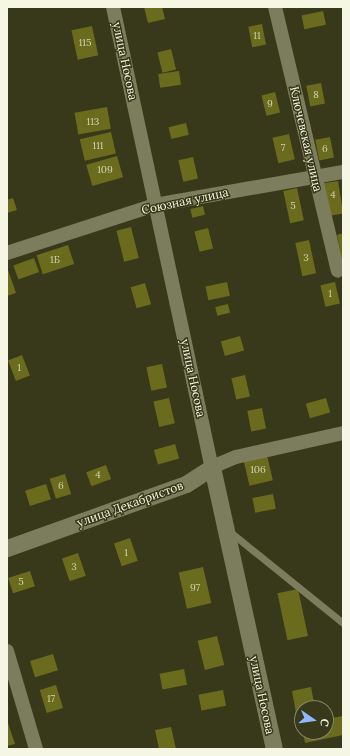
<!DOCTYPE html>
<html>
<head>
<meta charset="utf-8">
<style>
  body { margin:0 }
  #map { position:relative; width:350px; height:756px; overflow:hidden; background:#38391a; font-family:Lora,serif }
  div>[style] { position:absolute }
  .building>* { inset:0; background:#6a6b1d; transform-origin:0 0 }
  .service>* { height:7px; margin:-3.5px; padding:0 3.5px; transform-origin:3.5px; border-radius:3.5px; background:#7c7d5c }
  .minor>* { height:14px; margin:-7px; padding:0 7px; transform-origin:7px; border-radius:7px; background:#7c7d5c }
  .tertiary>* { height:17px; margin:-8.5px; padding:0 8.5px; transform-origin:8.5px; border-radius:8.5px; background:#7c7d5c }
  span { translate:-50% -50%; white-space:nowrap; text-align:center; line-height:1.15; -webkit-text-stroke:3px #38391a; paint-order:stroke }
  .number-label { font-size:10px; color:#d2d3b2 }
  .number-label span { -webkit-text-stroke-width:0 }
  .street-label { font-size:12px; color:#f5f6e3 }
  .frame { position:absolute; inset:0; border:8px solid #f5f6e3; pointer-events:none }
  .north { position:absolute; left:294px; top:700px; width:40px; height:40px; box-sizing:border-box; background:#38391a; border:1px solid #84856a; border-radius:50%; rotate:103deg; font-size:11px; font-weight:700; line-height:16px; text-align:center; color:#f5f6e3 }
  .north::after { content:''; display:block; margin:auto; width:14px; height:18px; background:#8eb9fc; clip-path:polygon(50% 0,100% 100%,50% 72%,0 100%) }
</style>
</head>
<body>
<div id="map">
  <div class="building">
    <i style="clip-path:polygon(144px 7px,162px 7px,165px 19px,148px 23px)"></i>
    <i style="left:323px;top:11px;width:14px;height:22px;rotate:78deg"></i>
    <i style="left:262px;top:24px;width:21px;height:14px;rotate:79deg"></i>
    <i style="left:92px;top:26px;width:30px;height:21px;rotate:78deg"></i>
    <i style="left:171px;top:49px;width:21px;height:14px;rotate:76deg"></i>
    <i style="left:179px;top:71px;width:14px;height:21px;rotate:82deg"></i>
    <i style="left:321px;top:83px;width:21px;height:15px;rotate:79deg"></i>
    <i style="left:275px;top:92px;width:21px;height:14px;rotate:76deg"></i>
    <i style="left:107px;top:107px;width:22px;height:33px;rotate:80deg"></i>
    <i style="left:186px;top:123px;width:12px;height:18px;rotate:76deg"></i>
    <i style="left:111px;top:132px;width:22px;height:32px;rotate:77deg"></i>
    <i style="left:289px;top:134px;width:26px;height:17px;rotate:77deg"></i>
    <i style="left:330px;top:137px;width:21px;height:15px;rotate:79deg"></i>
    <i style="left:117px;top:156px;width:22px;height:32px;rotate:74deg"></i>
    <i style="left:193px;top:157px;width:22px;height:15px;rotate:77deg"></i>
    <i style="left:338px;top:181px;width:33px;height:15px;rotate:81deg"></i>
    <i style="left:297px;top:188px;width:33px;height:14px;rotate:78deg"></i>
    <i style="clip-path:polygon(13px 198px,17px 210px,7px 213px,7px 200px)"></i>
    <i style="left:203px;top:206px;width:9px;height:13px;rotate:77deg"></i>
    <i style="left:131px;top:227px;width:32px;height:15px;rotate:76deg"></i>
    <i style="left:208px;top:228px;width:21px;height:14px;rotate:76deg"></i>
    <i style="clip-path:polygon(343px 233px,343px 259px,342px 259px,337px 235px)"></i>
    <i style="left:309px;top:240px;width:34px;height:14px;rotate:78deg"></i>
    <i style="left:68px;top:245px;width:20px;height:33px;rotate:72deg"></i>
    <i style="left:34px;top:258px;width:15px;height:22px;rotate:70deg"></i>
    <i style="clip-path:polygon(7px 267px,16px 293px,7px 296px)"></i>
    <i style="left:227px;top:282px;width:14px;height:22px;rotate:78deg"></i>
    <i style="left:335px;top:282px;width:22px;height:15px;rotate:77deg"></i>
    <i style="left:145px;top:283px;width:22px;height:15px;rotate:74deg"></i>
    <i style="left:228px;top:304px;width:9px;height:13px;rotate:77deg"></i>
    <i style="left:240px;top:336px;width:15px;height:20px;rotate:74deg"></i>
    <i style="left:22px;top:355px;width:22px;height:15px;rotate:69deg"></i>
    <i style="left:162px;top:364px;width:24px;height:16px;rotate:78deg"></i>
    <i style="left:245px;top:375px;width:22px;height:14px;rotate:77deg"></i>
    <i style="left:169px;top:398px;width:26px;height:16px;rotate:77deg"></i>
    <i style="left:326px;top:398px;width:15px;height:21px;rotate:74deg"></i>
    <i style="left:262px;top:408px;width:21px;height:15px;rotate:79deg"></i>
    <i style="left:175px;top:444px;width:15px;height:22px;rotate:74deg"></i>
    <i style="left:267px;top:455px;width:26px;height:24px;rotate:77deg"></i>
    <i style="left:106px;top:465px;width:15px;height:21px;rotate:70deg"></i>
    <i style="left:65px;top:474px;width:21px;height:16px;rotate:73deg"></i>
    <i style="left:46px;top:484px;width:16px;height:22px;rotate:72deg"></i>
    <i style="left:273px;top:494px;width:15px;height:21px;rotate:79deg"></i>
    <i style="left:130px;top:538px;width:24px;height:17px;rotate:71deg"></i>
    <i style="left:78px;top:553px;width:24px;height:17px;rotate:71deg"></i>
    <i style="left:203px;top:567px;width:37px;height:25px;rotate:77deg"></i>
    <i style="left:30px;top:571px;width:16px;height:23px;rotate:72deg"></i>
    <i style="left:298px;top:589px;width:48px;height:21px;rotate:78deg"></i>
    <i style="left:217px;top:636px;width:30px;height:20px;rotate:76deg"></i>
    <i style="left:53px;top:654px;width:17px;height:24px;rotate:73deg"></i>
    <i style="left:184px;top:669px;width:16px;height:25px;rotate:79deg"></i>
    <i style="left:56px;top:685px;width:24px;height:17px;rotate:73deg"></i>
    <i style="clip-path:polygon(311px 687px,315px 708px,302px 708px,302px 717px,297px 718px,292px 691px)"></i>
    <i style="left:223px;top:690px;width:16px;height:25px;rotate:79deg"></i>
    <i style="clip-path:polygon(343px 716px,343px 735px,305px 743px,303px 732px,326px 732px,326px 719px)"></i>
    <i style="clip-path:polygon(7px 720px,15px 744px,7px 746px)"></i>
    <i style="clip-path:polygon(171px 727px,176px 749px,159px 749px,155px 730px)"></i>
  </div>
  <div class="service">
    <i style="left:229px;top:531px;width:146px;rotate:38.9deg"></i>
  </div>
  <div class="minor">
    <i style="left:113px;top:7px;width:471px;rotate:77.9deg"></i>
    <i style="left:212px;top:467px;width:26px;rotate:-23deg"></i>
    <i style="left:236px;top:457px;width:110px;rotate:-12.6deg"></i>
    <i style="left:275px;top:7px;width:271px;rotate:76.6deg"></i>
    <i style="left:7px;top:253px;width:156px;rotate:-18deg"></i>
    <i style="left:155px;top:205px;width:191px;rotate:-10deg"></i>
    <i style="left:7px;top:651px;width:102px;rotate:73.5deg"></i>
  </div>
  <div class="tertiary">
    <i style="left:7px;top:548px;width:190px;rotate:-19.7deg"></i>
    <i style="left:186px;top:484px;width:31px;rotate:-33deg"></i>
    <i style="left:212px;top:467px;width:289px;rotate:77.6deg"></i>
  </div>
  <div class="number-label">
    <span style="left:257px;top:36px">11</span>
    <span style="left:85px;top:43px">115</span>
    <span style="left:316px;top:95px">8</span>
    <span style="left:270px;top:104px">9</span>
    <span style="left:93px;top:122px">113</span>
    <span style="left:98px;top:146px">111</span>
    <span style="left:283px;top:148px">7</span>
    <span style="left:325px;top:149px">6</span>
    <span style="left:105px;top:170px">109</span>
    <span style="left:333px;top:195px">4</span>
    <span style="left:293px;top:206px">5</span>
    <span style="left:306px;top:258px">3</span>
    <span style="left:55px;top:260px">1Б</span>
    <span style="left:330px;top:294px">1</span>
    <span style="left:19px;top:368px">1</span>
    <span style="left:258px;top:470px">106</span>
    <span style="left:98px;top:475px">4</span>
    <span style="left:61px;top:486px">6</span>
    <span style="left:126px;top:553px">1</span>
    <span style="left:74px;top:567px">3</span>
    <span style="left:21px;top:582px">5</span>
    <span style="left:195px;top:588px">97</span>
    <span style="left:51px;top:699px">17</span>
  </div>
  <div class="street-label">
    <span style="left:125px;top:61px;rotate:78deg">улица Носова</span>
    <span style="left:306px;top:139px;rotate:77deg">Ключевская улица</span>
    <span style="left:185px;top:201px;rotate:-12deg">Союзная улица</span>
    <span style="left:193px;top:378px;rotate:78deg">улица Носова</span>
    <span style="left:130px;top:504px;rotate:-20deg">улица Декабристов</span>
    <span style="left:262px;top:695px;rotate:78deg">улица Носова</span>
  </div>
  <div class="frame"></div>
  <div class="north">С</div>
</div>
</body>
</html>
